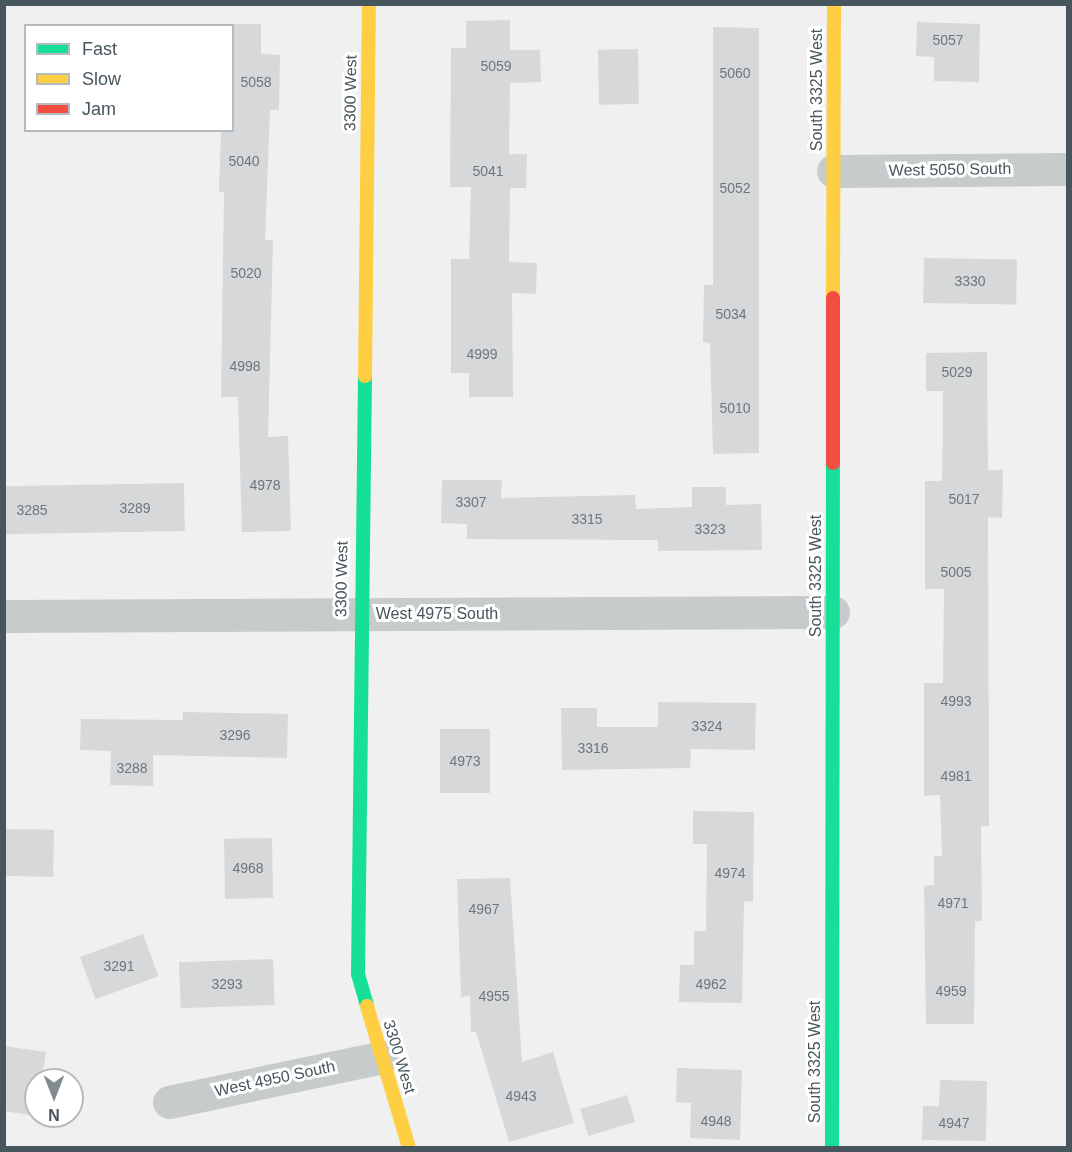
<!DOCTYPE html>
<html>
<head>
<meta charset="utf-8">
<style>
  body { margin:0 }
  #map { position:relative; width:1072px; height:1152px; overflow:hidden; background:#f0f0f0; font-family:Arial,sans-serif }
  div>[style] { position:absolute }
  .building>* { inset:0; background:#d7d8d9; transform-origin:0 0 }
  .street>* { height:33px; margin:-16.5px; padding:0 16.5px; transform-origin:16.5px; border-radius:16.5px; background:#c7cbcc }
  .fast>* { height:14px; margin:-7px; padding:0 7px; transform-origin:7px; border-radius:7px; background:#16e098 }
  .slow>* { height:14px; margin:-7px; padding:0 7px; transform-origin:7px; border-radius:7px; background:#ffcf43 }
  .jam>* { height:14px; margin:-7px; padding:0 7px; transform-origin:7px; border-radius:7px; background:#f24e42 }
  span { translate:-50% -50%; white-space:nowrap; text-align:center; line-height:1.15; -webkit-text-stroke:6px #fff; paint-order:stroke }
  .number-label { font-size:14px; color:#6c777c }
  .number-label span { -webkit-text-stroke-width:0 }
  .street-label { font-size:16px; color:#47565c }
  .frame { position:absolute; inset:0; border:6px solid #47565c; pointer-events:none }
  .legend { position:absolute; left:24px; top:24px; width:210px; height:108px; box-sizing:border-box; background:#fff; border:2px solid #b5bbbe; margin:0; padding:8px 10px; list-style:none; font-size:18px; color:#47565c }
  .legend li { display:flex; align-items:center; gap:12px; height:30px }
  .legend b { width:30px; border:2px solid #b5bbbe }
  .north { position:absolute; left:24px; top:1068px; width:60px; height:60px; box-sizing:border-box; background:#fff; border:2px solid #b5bbbe; border-radius:50%; rotate:180deg; font-size:16px; font-weight:700; line-height:24px; text-align:center; color:#47565c }
  .north::after { content:''; display:block; margin:auto; width:21px; height:27px; background:#828c90; clip-path:polygon(50% 0,100% 100%,50% 72%,0 100%) }
</style>
</head>
<body>
<div id="map">
  <div class="building">
    <i style="clip-path:polygon(510px 20px,510px 50px,540px 50px,541px 82px,510px 83px,509px 154px,527px 154px,526px 188px,510px 188px,509px 262px,537px 263px,536px 294px,512px 293px,513px 397px,469px 397px,469px 373px,451px 373px,451px 259px,469px 259px,471px 187px,450px 187px,451px 48px,466px 48px,466px 21px)"></i>
    <i style="clip-path:polygon(917px 22px,980px 24px,979px 82px,934px 81px,934px 57px,916px 56px)"></i>
    <i style="clip-path:polygon(232px 24px,261px 24px,261px 54px,280px 55px,279px 110px,270px 110px,265px 240px,273px 240px,268px 437px,288px 436px,291px 531px,242px 532px,238px 397px,221px 397px,224px 192px,219px 192px,221px 130px,232px 130px)"></i>
    <i style="clip-path:polygon(713px 27px,759px 28px,759px 453px,713px 454px,710px 343px,703px 342px,704px 285px,713px 285px)"></i>
    <i style="left:638px;top:49px;width:55px;height:40px;rotate:89deg"></i>
    <i style="left:924px;top:258px;width:93px;height:45px;rotate:1deg"></i>
    <i style="clip-path:polygon(987px 352px,988px 470px,1003px 470px,1002px 518px,988px 517px,989px 826px,981px 826px,982px 921px,975px 921px,974px 1024px,926px 1024px,924px 886px,934px 885px,934px 856px,942px 856px,940px 795px,924px 796px,924px 683px,943px 683px,944px 589px,925px 589px,925px 481px,942px 481px,943px 430px,943px 391px,926px 391px,926px 353px)"></i>
    <i style="clip-path:polygon(442px 480px,502px 480px,501px 498px,635px 495px,636px 509px,692px 507px,692px 487px,726px 487px,726px 505px,761px 504px,762px 550px,658px 551px,658px 540px,467px 539px,467px 524px,441px 523px)"></i>
    <i style="left:184px;top:483px;width:48px;height:180px;rotate:89deg"></i>
    <i style="clip-path:polygon(658px 702px,756px 703px,755px 750px,691px 749px,690px 768px,562px 770px,561px 708px,597px 708px,597px 727px,658px 727px)"></i>
    <i style="clip-path:polygon(183px 712px,288px 714px,287px 758px,153px 755px,153px 786px,110px 785px,111px 751px,80px 750px,81px 719px,183px 720px)"></i>
    <i style="left:440px;top:729px;width:50px;height:64px"></i>
    <i style="clip-path:polygon(693px 811px,754px 812px,753px 902px,744px 901px,742px 1003px,679px 1002px,680px 965px,694px 965px,694px 931px,706px 931px,707px 844px,693px 844px)"></i>
    <i style="left:4px;top:829px;width:50px;height:47px;rotate:1deg"></i>
    <i style="left:272px;top:838px;width:60px;height:48px;rotate:89deg"></i>
    <i style="clip-path:polygon(510px 878px,522px 1062px,553px 1052px,574px 1123px,509px 1142px,476px 1032px,471px 1032px,470px 996px,461px 997px,457px 879px)"></i>
    <i style="left:143px;top:934px;width:45px;height:67px;rotate:70deg"></i>
    <i style="left:273px;top:959px;width:46px;height:94px;rotate:88deg"></i>
    <i style="clip-path:polygon(4px 1046px,46px 1052px,42px 1080px,36px 1080px,36px 1116px,4px 1111px)"></i>
    <i style="clip-path:polygon(677px 1068px,742px 1070px,740px 1140px,690px 1138px,691px 1103px,676px 1102px)"></i>
    <i style="clip-path:polygon(940px 1080px,987px 1081px,986px 1141px,922px 1140px,923px 1106px,939px 1106px)"></i>
    <i style="left:627px;top:1095px;width:28px;height:49px;rotate:73deg"></i>
  </div>
  <div class="street">
    <i style="left:833px;top:171px;width:235px;rotate:-0.5deg"></i>
    <i style="left:4px;top:616px;width:829px;rotate:-0.28deg"></i>
    <i style="left:169px;top:1102px;width:218px;rotate:-11.9deg"></i>
  </div>
  <div class="fast">
    <i style="left:365px;top:376px;width:598px;rotate:90.67deg"></i>
    <i style="left:358px;top:974px;width:33px;rotate:74deg"></i>
    <i style="left:832px;top:1148px;width:685px;rotate:-89.92deg"></i>
  </div>
  <div class="slow">
    <i style="left:833px;top:298px;width:294px;rotate:-89.8deg"></i>
    <i style="left:365px;top:376px;width:372px;rotate:-89.4deg"></i>
    <i style="left:367px;top:1006px;width:148px;rotate:73.5deg"></i>
  </div>
  <div class="jam">
    <i style="left:833px;top:463px;width:165px;rotate:-90deg"></i>
  </div>
  <div class="number-label">
    <span style="left:948px;top:40px">5057</span>
    <span style="left:496px;top:66px">5059</span>
    <span style="left:735px;top:73px">5060</span>
    <span style="left:256px;top:82px">5058</span>
    <span style="left:244px;top:161px">5040</span>
    <span style="left:488px;top:171px">5041</span>
    <span style="left:735px;top:188px">5052</span>
    <span style="left:246px;top:273px">5020</span>
    <span style="left:970px;top:281px">3330</span>
    <span style="left:731px;top:314px">5034</span>
    <span style="left:482px;top:354px">4999</span>
    <span style="left:245px;top:366px">4998</span>
    <span style="left:957px;top:372px">5029</span>
    <span style="left:735px;top:408px">5010</span>
    <span style="left:265px;top:485px">4978</span>
    <span style="left:964px;top:499px">5017</span>
    <span style="left:471px;top:502px">3307</span>
    <span style="left:135px;top:508px">3289</span>
    <span style="left:32px;top:510px">3285</span>
    <span style="left:587px;top:519px">3315</span>
    <span style="left:710px;top:529px">3323</span>
    <span style="left:956px;top:572px">5005</span>
    <span style="left:956px;top:701px">4993</span>
    <span style="left:707px;top:726px">3324</span>
    <span style="left:235px;top:735px">3296</span>
    <span style="left:593px;top:748px">3316</span>
    <span style="left:465px;top:761px">4973</span>
    <span style="left:132px;top:768px">3288</span>
    <span style="left:956px;top:776px">4981</span>
    <span style="left:248px;top:868px">4968</span>
    <span style="left:730px;top:873px">4974</span>
    <span style="left:953px;top:903px">4971</span>
    <span style="left:484px;top:909px">4967</span>
    <span style="left:119px;top:966px">3291</span>
    <span style="left:227px;top:984px">3293</span>
    <span style="left:711px;top:984px">4962</span>
    <span style="left:951px;top:991px">4959</span>
    <span style="left:494px;top:996px">4955</span>
    <span style="left:521px;top:1096px">4943</span>
    <span style="left:716px;top:1121px">4948</span>
    <span style="left:954px;top:1123px">4947</span>
  </div>
  <div class="street-label">
    <span style="left:817px;top:90px;rotate:-90deg">South 3325 West</span>
    <span style="left:351px;top:93px;rotate:-89deg">3300 West</span>
    <span style="left:950px;top:170px;rotate:-1deg">West 5050 South</span>
    <span style="left:816px;top:576px;rotate:-90deg">South 3325 West</span>
    <span style="left:342px;top:579px;rotate:-89deg">3300 West</span>
    <span style="left:437px;top:614px">West 4975 South</span>
    <span style="left:399px;top:1057px;rotate:73deg">3300 West</span>
    <span style="left:815px;top:1062px;rotate:-90deg">South 3325 West</span>
    <span style="left:275px;top:1079px;rotate:-12deg">West 4950 South</span>
  </div>
  <div class="frame"></div>
  <ul class="legend">
  <li><b style="height:8px;background:#16e098"></b>Fast</li>
  <li><b style="height:8px;background:#ffcf43"></b>Slow</li>
  <li><b style="height:8px;background:#f24e42"></b>Jam</li>
  </ul>
  <div class="north">N</div>
</div>
</body>
</html>
